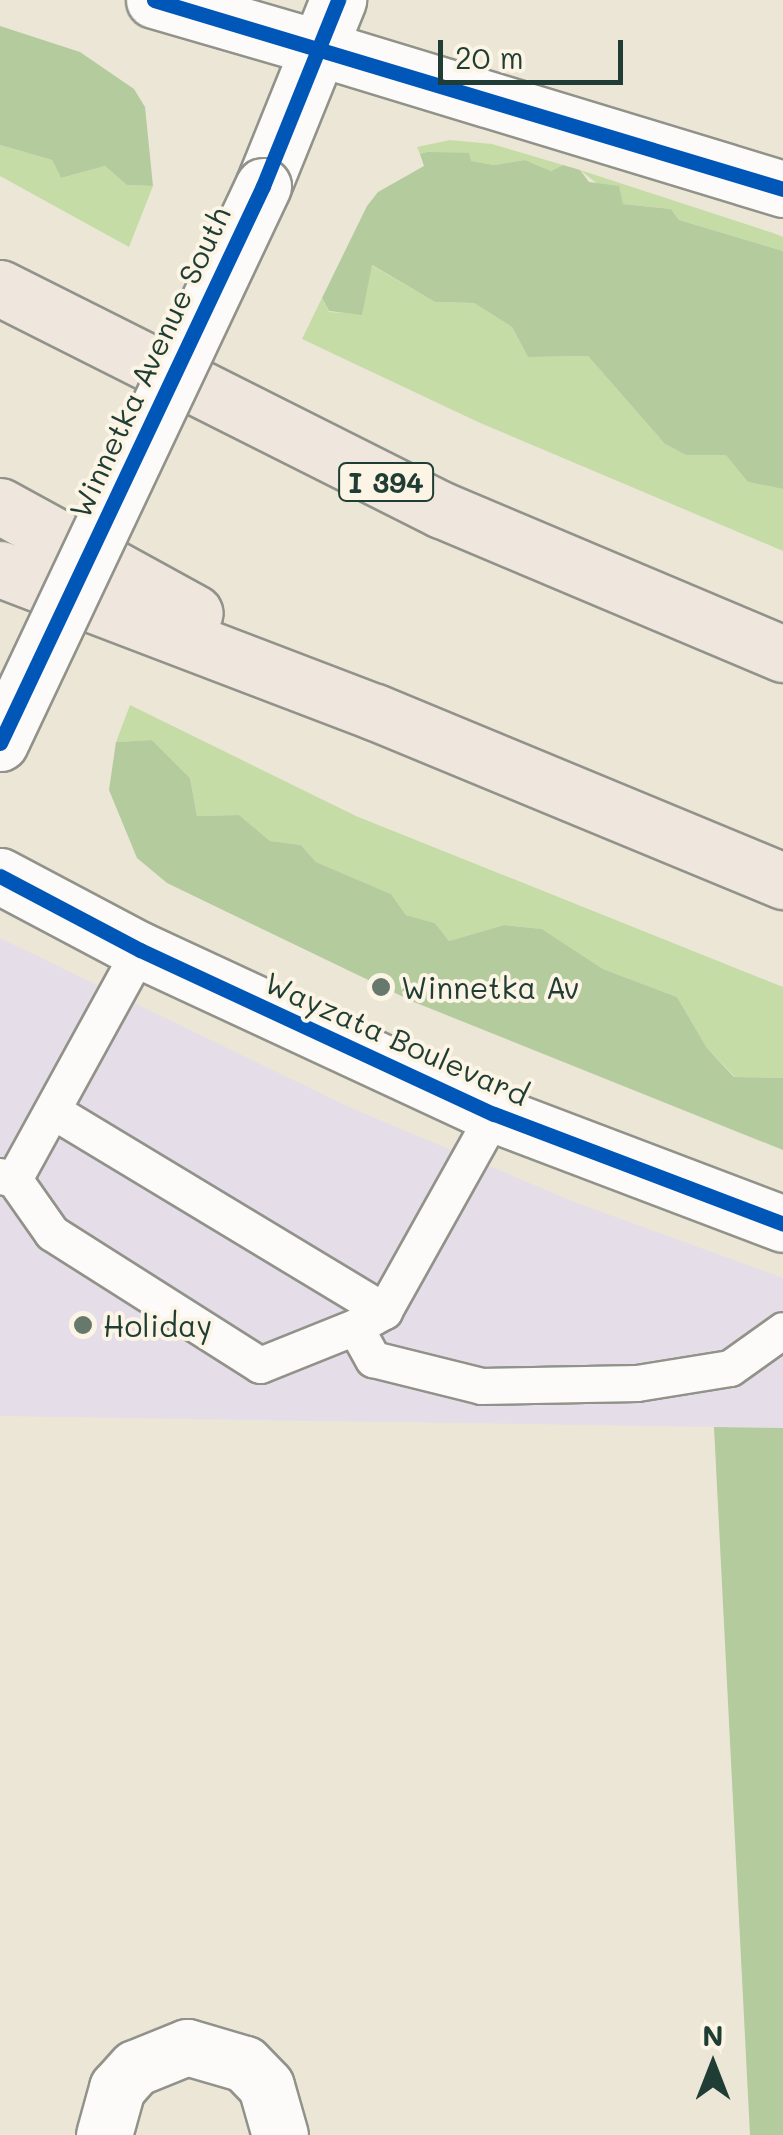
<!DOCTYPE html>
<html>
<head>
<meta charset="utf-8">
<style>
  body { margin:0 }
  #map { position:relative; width:783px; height:2135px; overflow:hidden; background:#ece6d7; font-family:Mali,sans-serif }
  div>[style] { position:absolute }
  .built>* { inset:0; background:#e5dde8 }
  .green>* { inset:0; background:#c6dca7 }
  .forest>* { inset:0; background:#b3cb9d }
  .roads { filter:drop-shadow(2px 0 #91938a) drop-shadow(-2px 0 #91938a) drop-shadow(0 2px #91938a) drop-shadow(0 -2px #91938a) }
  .service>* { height:35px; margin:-17.5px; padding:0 17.5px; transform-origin:17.5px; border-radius:17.5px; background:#fcfbf9 }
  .minor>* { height:55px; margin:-27.5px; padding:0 27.5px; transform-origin:27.5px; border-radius:27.5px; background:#fcfbf9 }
  .tertiary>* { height:55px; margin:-27.5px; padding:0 27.5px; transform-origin:27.5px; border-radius:27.5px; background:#fcfbf9 }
  .motorway>* { height:55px; margin:-27.5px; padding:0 27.5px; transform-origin:27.5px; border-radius:27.5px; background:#efe6de }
  .bridges { filter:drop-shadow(2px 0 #91938a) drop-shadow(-2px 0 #91938a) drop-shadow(0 2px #91938a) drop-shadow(0 -2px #91938a) }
  .tertiary-bridge>* { height:55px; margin:-27.5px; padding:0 27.5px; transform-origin:27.5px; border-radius:27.5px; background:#fcfbf9 }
  .cycleway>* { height:15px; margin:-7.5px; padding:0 7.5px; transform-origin:7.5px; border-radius:7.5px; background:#0057b8 }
  .dots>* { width:28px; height:28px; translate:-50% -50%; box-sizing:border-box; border:5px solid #fcf5e5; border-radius:50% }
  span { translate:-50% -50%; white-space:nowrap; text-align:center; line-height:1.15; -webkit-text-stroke:8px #fcf5e5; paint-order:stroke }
  .shield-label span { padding:2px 8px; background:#fcf5e5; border:2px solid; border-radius:8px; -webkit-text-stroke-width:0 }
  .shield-label { font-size:28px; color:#1f3d34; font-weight:700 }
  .street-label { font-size:30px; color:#1f3d34 }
  .poi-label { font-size:30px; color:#1f3d34 }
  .left { translate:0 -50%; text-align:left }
  .north { position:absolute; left:663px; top:2015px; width:100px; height:100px; -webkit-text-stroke:8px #fcf5e5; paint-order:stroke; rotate:0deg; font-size:28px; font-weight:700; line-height:40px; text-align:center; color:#1f3d34 }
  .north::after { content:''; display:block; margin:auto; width:35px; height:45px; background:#1f3d34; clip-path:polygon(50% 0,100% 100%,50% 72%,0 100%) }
  .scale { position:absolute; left:438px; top:40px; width:185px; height:45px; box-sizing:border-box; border:5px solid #1f3d34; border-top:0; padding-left:12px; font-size:30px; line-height:35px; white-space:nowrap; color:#1f3d34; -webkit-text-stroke:8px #fcf5e5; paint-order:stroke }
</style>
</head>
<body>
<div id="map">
  <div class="built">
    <i style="clip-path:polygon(0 938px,351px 1108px,577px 1203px,783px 1278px,783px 1428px,0 1416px)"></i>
  </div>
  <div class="green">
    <i style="clip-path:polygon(450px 140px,492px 144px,563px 165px,551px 171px,525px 160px,494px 165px,470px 161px,468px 153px,420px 154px,417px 147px)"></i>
    <i style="clip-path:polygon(0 145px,52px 160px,61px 178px,105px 166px,127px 185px,153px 186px,129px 247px,0 176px)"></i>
    <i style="clip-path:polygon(580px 170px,773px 233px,783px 237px,783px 251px,679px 220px,671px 209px,623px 204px)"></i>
    <i style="clip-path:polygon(371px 265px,435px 302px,474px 303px,512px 327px,528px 357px,588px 356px,665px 444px,686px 455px,727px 455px,748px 482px,783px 489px,783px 551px,478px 422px,302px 339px,322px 298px,329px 312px,362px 314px)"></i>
    <i style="clip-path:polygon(130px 705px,356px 816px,783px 987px,783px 1078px,735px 1077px,707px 1048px,677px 997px,603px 969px,542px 929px,504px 925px,449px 941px,435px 923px,406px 915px,391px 894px,316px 862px,301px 845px,270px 841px,239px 815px,197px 816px,190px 778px,152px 740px,116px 742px)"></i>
  </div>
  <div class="forest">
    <i style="clip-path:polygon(0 26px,80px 52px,134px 89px,145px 107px,153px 186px,127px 185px,105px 166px,61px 178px,52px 160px,0 145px)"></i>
    <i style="clip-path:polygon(428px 152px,469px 153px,471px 161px,494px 165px,525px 160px,551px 171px,563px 165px,580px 170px,589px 182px,619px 186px,623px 204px,671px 209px,679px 220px,783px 251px,783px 489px,748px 482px,726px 455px,686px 455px,665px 444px,588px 356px,528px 357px,512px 327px,474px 303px,435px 302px,372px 265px,362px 315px,329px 311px,322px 298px,367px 206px,378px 192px,424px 166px,420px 154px)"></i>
    <i style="clip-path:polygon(152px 740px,190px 778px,197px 816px,239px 815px,270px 841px,301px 845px,316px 862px,391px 894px,406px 915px,435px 923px,449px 941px,504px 925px,542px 929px,603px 969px,677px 997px,707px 1048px,734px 1077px,783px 1078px,783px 1150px,414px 1002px,167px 883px,137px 858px,109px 790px,116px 742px)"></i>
    <i style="clip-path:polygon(714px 1427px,783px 1428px,783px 2135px,750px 2135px)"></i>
  </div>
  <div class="roads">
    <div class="service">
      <i style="left:53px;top:1111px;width:387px;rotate:31.1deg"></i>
      <i style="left:494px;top:1114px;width:226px;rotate:119.2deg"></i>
      <i style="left:384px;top:1311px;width:33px;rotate:151deg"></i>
      <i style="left:355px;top:1327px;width:37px;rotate:61deg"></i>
      <i style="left:373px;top:1359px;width:111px;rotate:14deg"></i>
      <i style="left:481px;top:1386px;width:156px;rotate:-1.1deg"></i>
      <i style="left:637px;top:1383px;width:94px;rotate:-9.2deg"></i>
      <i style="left:730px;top:1368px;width:65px;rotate:-35.6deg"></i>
      <i style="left:0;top:1176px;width:14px;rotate:12deg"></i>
      <i style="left:14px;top:1179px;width:261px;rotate:-61.2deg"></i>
      <i style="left:14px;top:1179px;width:66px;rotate:54.9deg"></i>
      <i style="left:52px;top:1233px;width:246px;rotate:32.4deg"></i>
      <i style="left:260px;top:1365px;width:102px;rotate:-21.8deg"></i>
    </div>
    <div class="minor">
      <i style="left:154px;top:0;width:172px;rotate:16.2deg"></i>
      <i style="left:104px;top:2135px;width:49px;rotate:-74.5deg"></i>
      <i style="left:117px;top:2088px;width:27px;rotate:-48deg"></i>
      <i style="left:135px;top:2068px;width:56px;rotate:-22deg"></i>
      <i style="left:187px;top:2047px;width:60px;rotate:16.3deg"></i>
      <i style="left:245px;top:2064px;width:30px;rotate:46deg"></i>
      <i style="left:266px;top:2086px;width:51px;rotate:74.1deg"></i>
    </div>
    <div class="tertiary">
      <i style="left:319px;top:48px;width:485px;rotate:16.9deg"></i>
      <i style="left:263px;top:186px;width:201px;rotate:-68deg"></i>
      <i style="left:0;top:876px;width:158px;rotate:27.9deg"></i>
      <i style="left:140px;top:950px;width:390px;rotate:24.9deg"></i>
      <i style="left:494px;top:1114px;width:309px;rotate:20.8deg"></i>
    </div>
    <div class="motorway">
      <i style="left:0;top:288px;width:495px;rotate:26.7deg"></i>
      <i style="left:442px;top:510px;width:370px;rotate:22.9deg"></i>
      <i style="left:0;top:506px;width:222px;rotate:28.8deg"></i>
      <i style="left:0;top:569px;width:401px;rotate:20.9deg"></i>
      <i style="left:375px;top:712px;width:442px;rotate:22.5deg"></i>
    </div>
  </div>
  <div class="bridges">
    <div class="tertiary-bridge">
      <i style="left:0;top:743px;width:616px;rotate:-64.72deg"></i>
    </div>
  </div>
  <div class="cycleway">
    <i style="left:154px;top:0;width:657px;rotate:16.72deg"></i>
    <i style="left:0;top:743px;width:616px;rotate:-64.72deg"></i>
    <i style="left:263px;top:186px;width:201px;rotate:-68deg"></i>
    <i style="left:0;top:876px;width:158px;rotate:27.9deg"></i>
    <i style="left:140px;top:950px;width:390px;rotate:24.9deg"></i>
    <i style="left:494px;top:1114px;width:309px;rotate:20.8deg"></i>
  </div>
  <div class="dots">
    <i style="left:381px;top:987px;background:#67786d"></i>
    <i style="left:83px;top:1325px;background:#67786d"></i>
  </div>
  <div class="shield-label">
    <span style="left:386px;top:482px">I 394</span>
  </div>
  <div class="street-label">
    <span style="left:149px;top:362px;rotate:-65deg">Winnetka Avenue South</span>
    <span style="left:397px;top:1038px;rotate:24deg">Wayzata Boulevard</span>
  </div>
  <div class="poi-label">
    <span class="left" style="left:401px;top:987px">Winnetka Av</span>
    <span class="left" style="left:103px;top:1325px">Holiday</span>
  </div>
  <div class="north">N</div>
  <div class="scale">20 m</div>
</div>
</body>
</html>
